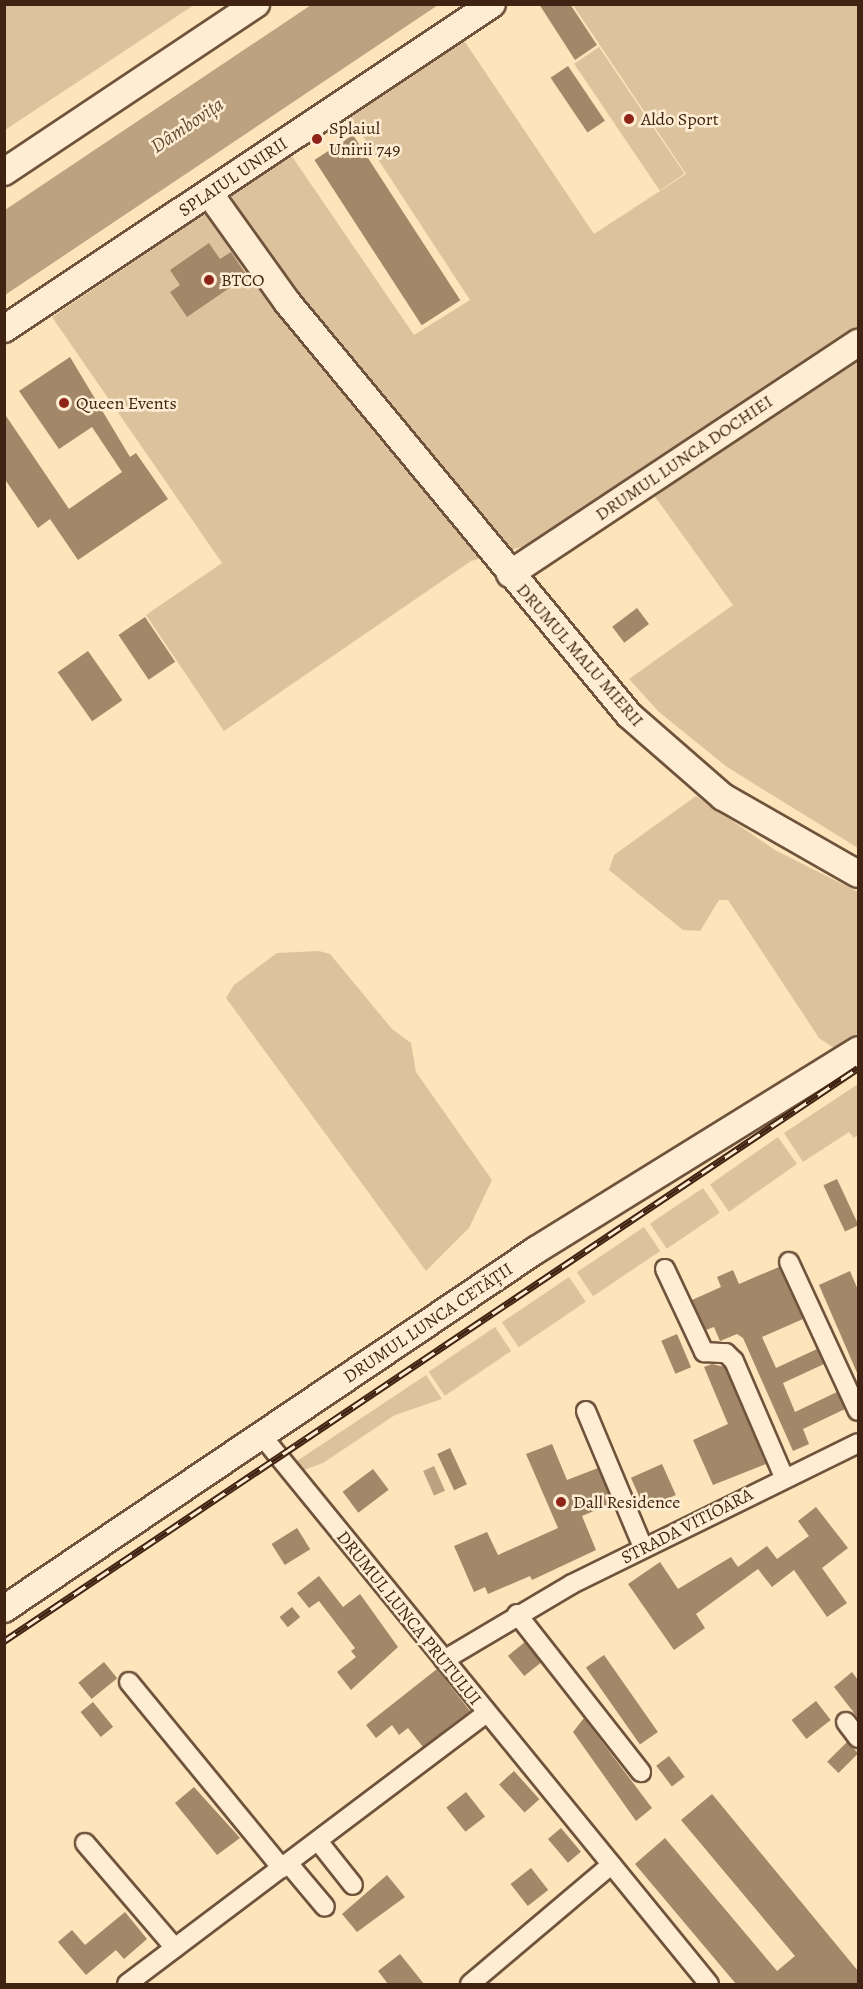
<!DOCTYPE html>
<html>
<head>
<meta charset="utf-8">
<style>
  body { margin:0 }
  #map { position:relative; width:863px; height:1989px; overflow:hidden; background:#fde4ba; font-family:Alegreya,serif }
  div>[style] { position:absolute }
  .green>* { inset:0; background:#ddc39d; transform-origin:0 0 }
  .water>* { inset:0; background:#bda281; transform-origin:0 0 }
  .building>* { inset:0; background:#a28769; transform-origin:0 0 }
  .roads { filter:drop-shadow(2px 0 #6f533c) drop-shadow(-2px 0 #6f533c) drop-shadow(0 2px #6f533c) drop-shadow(0 -2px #6f533c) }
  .street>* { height:18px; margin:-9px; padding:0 9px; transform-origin:9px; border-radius:9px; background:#feedd2 }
  .secondary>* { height:26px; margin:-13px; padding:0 13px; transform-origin:13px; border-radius:13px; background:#feedd2 }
  .rail>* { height:7px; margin-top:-3.5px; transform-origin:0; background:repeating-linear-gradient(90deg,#feedd2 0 14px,#402312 0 28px); box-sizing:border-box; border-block:2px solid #402312 }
  .dots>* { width:16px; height:16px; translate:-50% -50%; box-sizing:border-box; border:3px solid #feedd2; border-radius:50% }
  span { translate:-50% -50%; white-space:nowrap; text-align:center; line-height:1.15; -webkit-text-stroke:5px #feedd2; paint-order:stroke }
  .poi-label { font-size:18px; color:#402312 }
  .left { translate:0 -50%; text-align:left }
  .street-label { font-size:18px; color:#402312 }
  .water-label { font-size:20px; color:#664933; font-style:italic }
  .frame { position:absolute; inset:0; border:6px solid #402312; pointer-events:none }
</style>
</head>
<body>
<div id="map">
  <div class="green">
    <i style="clip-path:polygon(5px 4px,194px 4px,194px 5px,5px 130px)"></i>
    <i style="clip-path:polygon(573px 5px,858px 5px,858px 848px,727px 767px,659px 712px,629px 679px,733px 605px,638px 473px,525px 546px,471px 561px,224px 731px,146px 615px,222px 563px,52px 317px,291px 155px,414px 335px,470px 300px,349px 115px,463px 39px,594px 234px,686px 174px)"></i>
    <i style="left:599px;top:47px;width:153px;height:30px;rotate:56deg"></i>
    <i style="clip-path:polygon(696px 796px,775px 850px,858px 892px,858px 1037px,834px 1048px,819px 1038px,728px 900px,719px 900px,700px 931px,683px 930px,609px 870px,614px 855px)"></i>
    <i style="clip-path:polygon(319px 951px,330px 954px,392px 1029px,411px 1043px,416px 1072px,492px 1180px,469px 1228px,426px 1271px,226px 998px,234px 985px,277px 953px)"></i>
    <i style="clip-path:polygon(858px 1084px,858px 1135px,854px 1138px,849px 1132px,803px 1162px,784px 1133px)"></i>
    <i style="left:778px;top:1137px;width:33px;height:83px;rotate:55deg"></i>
    <i style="left:703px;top:1188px;width:30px;height:64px;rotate:56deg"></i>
    <i style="left:644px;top:1227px;width:29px;height:81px;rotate:56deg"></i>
    <i style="left:569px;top:1277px;width:30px;height:81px;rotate:56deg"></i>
    <i style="left:495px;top:1327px;width:29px;height:80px;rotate:56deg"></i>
    <i style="clip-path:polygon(426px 1375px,442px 1399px,395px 1415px,323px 1463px,304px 1470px,297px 1461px)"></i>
  </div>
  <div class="water">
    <i style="clip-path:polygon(311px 5px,438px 5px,5px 295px,5px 210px)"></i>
    <i style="left:434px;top:1466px;width:27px;height:12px;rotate:66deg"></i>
  </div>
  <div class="building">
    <i style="clip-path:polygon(539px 4px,570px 4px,597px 45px,575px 60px)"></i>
    <i style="left:568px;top:66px;width:66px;height:21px;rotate:56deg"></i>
    <i style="left:353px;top:135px;width:197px;height:46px;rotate:57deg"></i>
    <i style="clip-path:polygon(209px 243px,220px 259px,231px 252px,247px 276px,187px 317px,170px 292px,180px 285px,170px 270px)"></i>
    <i style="clip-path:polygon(70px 357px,130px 457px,136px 453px,168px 499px,78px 560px,50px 519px,38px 528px,4px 478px,4px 413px,69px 509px,122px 472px,92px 427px,59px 449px,19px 391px)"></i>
    <i style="left:637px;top:608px;width:20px;height:31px;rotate:53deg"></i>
    <i style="left:145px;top:617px;width:54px;height:32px;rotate:56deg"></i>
    <i style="left:88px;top:651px;width:60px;height:37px;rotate:55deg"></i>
    <i style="left:837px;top:1179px;width:51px;height:15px;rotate:65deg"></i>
    <i style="clip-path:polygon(779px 1267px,803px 1319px,762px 1337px,776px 1368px,817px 1349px,824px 1364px,783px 1383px,795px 1412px,837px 1392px,845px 1409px,803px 1429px,809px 1444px,793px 1451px,743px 1338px,737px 1334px,720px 1341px,714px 1327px,706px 1330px,692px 1300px,721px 1287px,717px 1277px,733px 1270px,739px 1284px)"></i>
    <i style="clip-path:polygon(850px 1271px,858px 1290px,858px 1375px,819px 1285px)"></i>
    <i style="left:677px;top:1334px;width:36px;height:17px;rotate:67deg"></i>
    <i style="clip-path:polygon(712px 1364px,725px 1367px,766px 1464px,713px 1485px,693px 1440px,728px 1424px,704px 1367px)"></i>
    <i style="clip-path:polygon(552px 1444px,567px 1480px,598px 1468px,613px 1503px,582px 1516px,596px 1550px,532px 1580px,530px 1576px,488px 1594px,485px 1587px,474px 1592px,454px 1546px,487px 1532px,498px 1555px,558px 1528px,526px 1454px)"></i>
    <i style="left:450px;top:1448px;width:40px;height:14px;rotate:65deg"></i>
    <i style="left:662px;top:1464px;width:34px;height:34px;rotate:66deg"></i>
    <i style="left:373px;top:1469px;width:26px;height:38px;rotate:53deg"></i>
    <i style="clip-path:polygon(816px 1507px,848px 1548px,822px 1568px,847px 1603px,827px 1617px,794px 1570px,772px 1587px,758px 1569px,696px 1614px,705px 1628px,674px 1650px,628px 1584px,660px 1562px,678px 1589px,731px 1557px,738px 1567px,767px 1546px,777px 1559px,809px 1536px,798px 1521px)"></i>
    <i style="left:297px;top:1528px;width:25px;height:30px;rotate:58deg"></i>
    <i style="clip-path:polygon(319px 1576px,343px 1607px,360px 1594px,398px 1647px,351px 1690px,337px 1672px,356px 1657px,351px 1651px,355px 1648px,319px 1601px,309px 1608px,297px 1593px)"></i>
    <i style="left:292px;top:1607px;width:13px;height:16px;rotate:51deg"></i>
    <i style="left:525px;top:1642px;width:26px;height:22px;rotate:51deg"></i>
    <i style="left:604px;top:1655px;width:94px;height:22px;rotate:55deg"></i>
    <i style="left:104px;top:1662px;width:21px;height:33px;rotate:51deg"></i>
    <i style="clip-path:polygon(437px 1669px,470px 1711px,423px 1747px,408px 1728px,399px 1735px,392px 1725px,376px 1738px,366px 1725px)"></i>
    <i style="clip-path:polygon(852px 1672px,858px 1680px,858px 1718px,834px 1687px)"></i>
    <i style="left:816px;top:1701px;width:24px;height:31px;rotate:52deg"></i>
    <i style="left:93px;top:1702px;width:32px;height:16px;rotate:51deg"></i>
    <i style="clip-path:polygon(584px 1718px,652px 1808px,636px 1821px,573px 1732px)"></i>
    <i style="left:847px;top:1742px;width:16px;height:28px;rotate:45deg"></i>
    <i style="left:669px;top:1756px;width:26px;height:16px;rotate:53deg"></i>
    <i style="left:514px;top:1771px;width:38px;height:20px;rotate:48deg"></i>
    <i style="clip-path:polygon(194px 1787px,240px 1838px,217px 1855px,175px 1803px)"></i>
    <i style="left:466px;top:1792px;width:31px;height:25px;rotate:52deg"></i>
    <i style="clip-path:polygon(712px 1794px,858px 1971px,858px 1984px,736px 1984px,635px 1864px,665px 1838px,777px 1971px,795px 1956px,681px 1820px)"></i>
    <i style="left:561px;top:1828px;width:31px;height:17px;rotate:50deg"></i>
    <i style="left:531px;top:1868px;width:28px;height:26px;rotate:52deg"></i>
    <i style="clip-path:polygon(387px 1875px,405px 1897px,357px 1932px,342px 1914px)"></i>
    <i style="clip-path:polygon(125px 1912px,147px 1939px,124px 1959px,116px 1950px,86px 1975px,58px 1942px,72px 1930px,85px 1945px)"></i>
    <i style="clip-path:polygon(400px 1954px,424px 1984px,388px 1984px,378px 1971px)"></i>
  </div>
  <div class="roads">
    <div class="street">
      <i style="left:789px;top:1262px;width:164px;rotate:65.2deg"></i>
      <i style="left:665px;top:1269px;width:92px;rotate:64.8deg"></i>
      <i style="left:704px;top:1352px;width:22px;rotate:3deg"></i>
      <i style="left:726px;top:1353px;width:11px;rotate:45deg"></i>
      <i style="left:734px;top:1361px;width:126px;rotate:66.7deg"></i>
      <i style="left:586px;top:1411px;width:147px;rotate:67.3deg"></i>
      <i style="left:262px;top:1436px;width:707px;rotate:50.8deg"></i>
      <i style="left:517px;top:1614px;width:201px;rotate:51.9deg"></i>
      <i style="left:444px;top:1660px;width:149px;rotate:-30.7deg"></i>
      <i style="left:572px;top:1584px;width:319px;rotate:-26.2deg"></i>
      <i style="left:129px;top:1682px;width:241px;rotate:50.6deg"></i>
      <i style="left:846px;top:1722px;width:20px;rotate:53deg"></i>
      <i style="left:318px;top:1841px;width:56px;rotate:51.5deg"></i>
      <i style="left:85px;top:1843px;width:138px;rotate:49.4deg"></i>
      <i style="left:288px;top:1863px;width:57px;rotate:49.9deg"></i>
      <i style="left:127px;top:1984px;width:450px;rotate:-37deg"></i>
      <i style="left:470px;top:1984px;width:185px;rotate:-40.2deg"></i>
    </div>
    <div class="secondary">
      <i style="left:4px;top:172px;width:303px;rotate:-33.7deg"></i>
      <i style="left:209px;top:193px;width:134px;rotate:54.4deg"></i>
      <i style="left:287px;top:302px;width:536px;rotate:50.37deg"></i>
      <i style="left:629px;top:715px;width:125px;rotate:41.1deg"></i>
      <i style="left:723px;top:797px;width:155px;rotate:29.7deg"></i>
      <i style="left:4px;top:329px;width:586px;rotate:-33.66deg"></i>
      <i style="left:510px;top:574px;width:418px;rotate:-33.6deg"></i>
      <i style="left:4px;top:1609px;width:642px;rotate:-34.01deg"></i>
      <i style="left:536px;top:1250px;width:379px;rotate:-31.8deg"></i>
    </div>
  </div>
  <div class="rail">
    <i style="left:4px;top:1641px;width:1028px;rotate:-33.86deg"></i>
  </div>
  <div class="dots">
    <i style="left:629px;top:119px;background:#8f2418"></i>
    <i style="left:317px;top:139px;background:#8f2418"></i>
    <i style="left:209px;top:280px;background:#8f2418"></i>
    <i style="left:64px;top:403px;background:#8f2418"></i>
    <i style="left:561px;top:1502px;background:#8f2418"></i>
  </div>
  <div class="poi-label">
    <span class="left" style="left:641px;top:119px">Aldo Sport</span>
    <span class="left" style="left:329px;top:139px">Splaiul<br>Unirii 749</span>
    <span class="left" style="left:221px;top:280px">BTCO</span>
    <span class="left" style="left:76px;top:403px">Queen Events</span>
    <span class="left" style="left:573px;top:1502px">Dall Residence</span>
  </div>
  <div class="street-label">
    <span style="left:233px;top:177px;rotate:-34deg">SPLAIUL UNIRII</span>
    <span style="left:684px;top:458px;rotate:-34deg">DRUMUL LUNCA DOCHIEI</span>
    <span style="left:580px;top:655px;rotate:49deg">DRUMUL MALU MIERII</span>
    <span style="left:428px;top:1323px;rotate:-34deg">DRUMUL LUNCA CETĂȚII</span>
    <span style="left:687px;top:1526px;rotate:-27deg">STRADA VITIOARA</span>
    <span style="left:409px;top:1618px;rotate:51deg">DRUMUL LUNCA PRUTULUI</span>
  </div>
  <div class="water-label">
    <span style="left:187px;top:125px;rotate:-34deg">Dâmbovița</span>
  </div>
  <div class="frame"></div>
</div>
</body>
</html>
